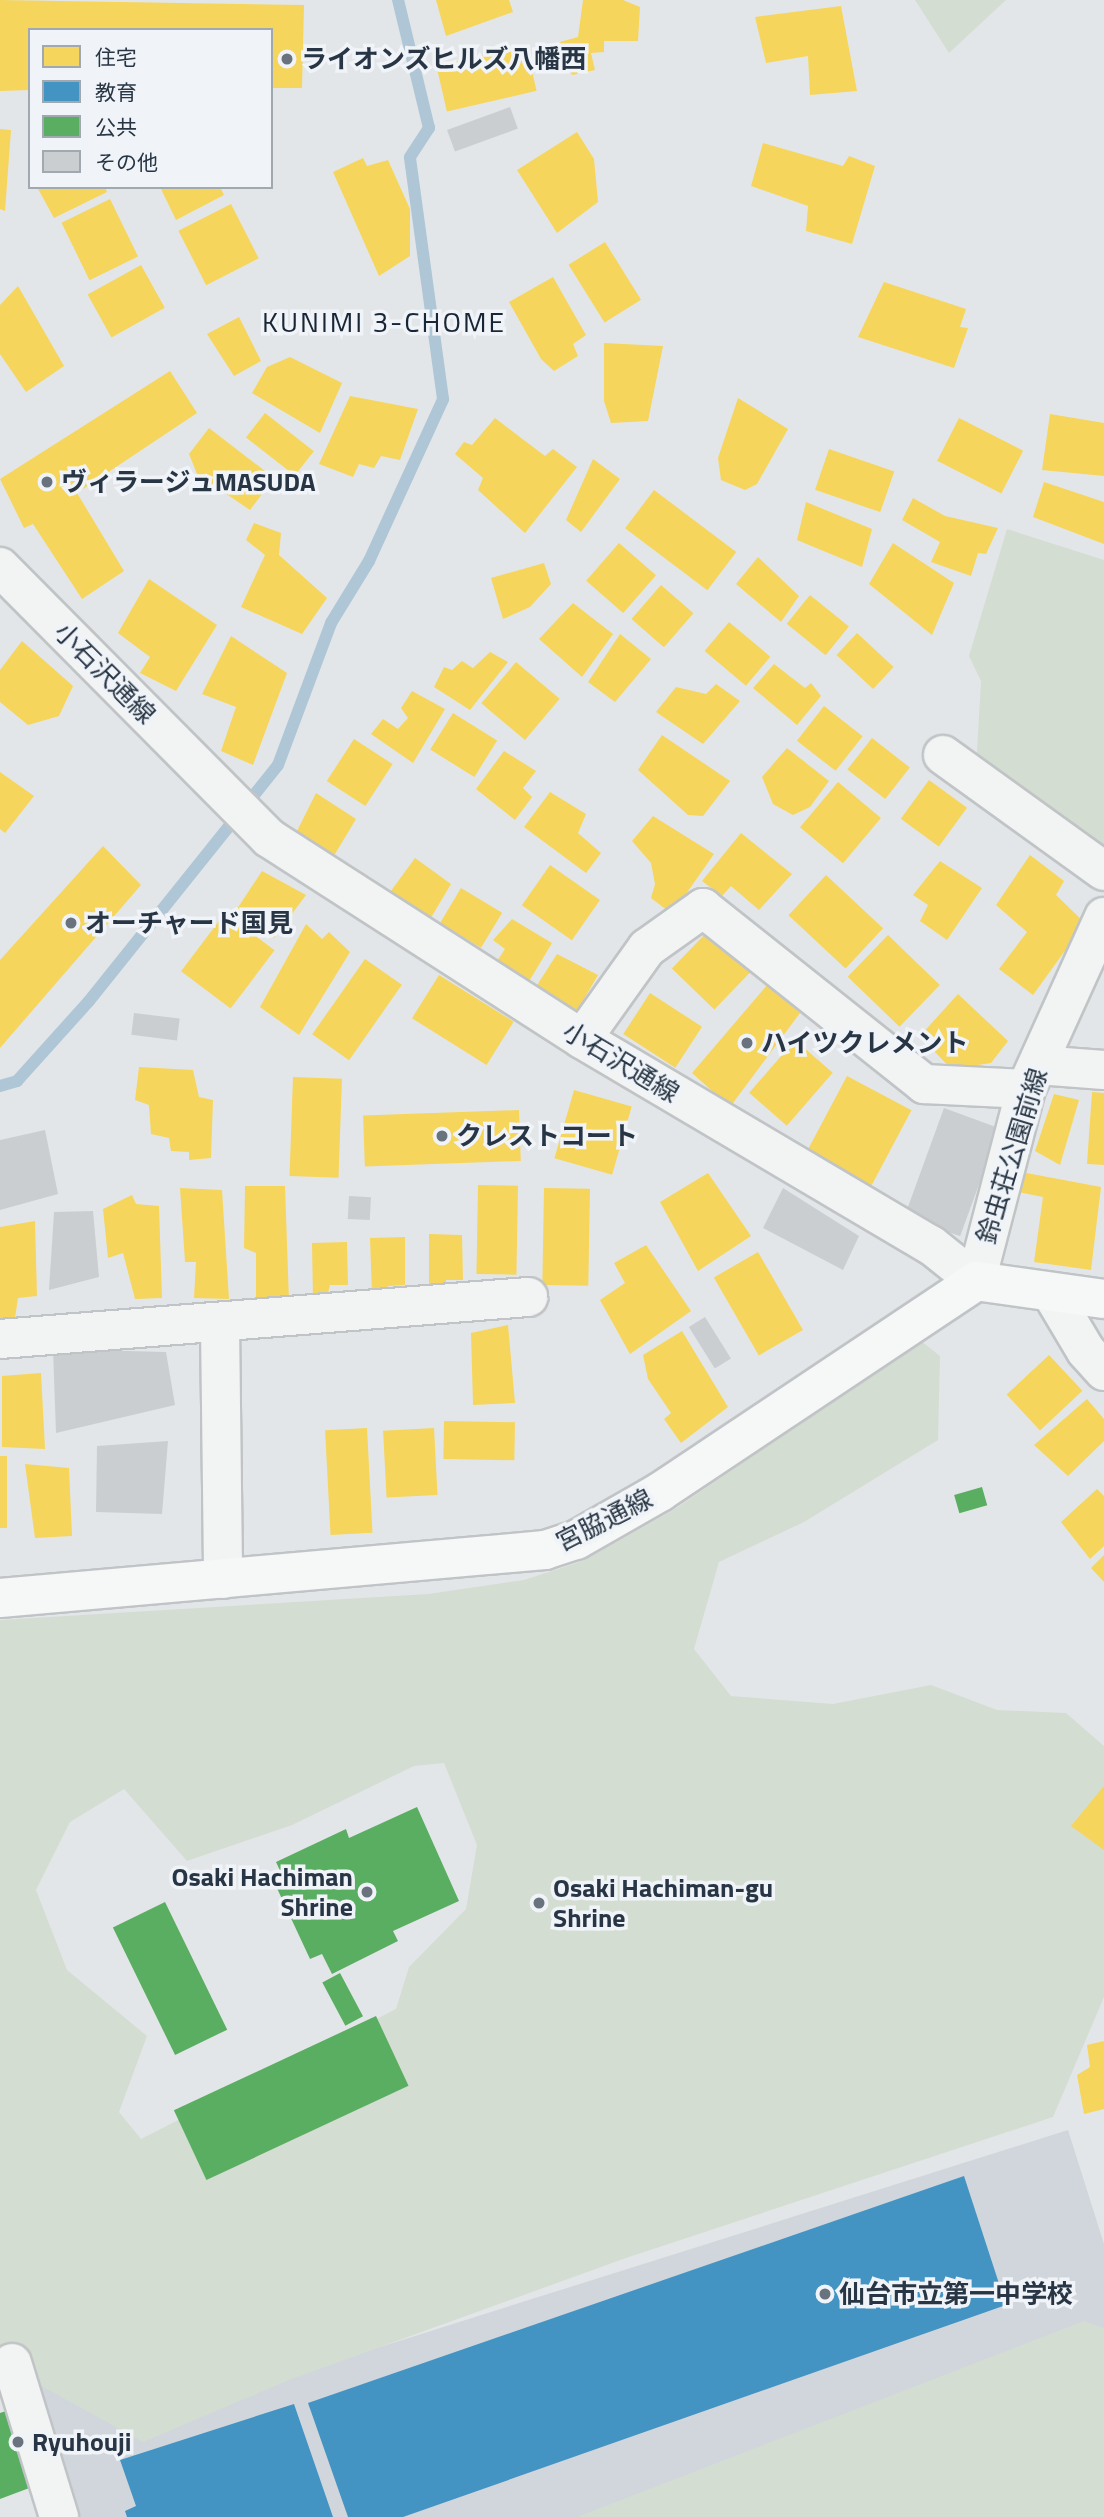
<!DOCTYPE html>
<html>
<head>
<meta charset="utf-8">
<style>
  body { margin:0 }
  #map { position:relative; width:1104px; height:2517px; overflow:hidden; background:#e3e6e8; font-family:"Titillium Web","Noto Sans JP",sans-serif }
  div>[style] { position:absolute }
  .built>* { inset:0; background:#d0d6dc }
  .green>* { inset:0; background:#d4ddd2 }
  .homes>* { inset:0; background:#f6d55c; transform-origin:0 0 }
  .schools>* { inset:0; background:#4393c3 }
  .public>* { inset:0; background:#5aae61; transform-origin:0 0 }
  .stream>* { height:12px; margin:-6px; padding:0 6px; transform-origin:6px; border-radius:6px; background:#aec6d6 }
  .building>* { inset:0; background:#cbced1; transform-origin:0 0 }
  .roads { filter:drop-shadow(2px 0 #c1c4c6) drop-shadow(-2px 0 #c1c4c6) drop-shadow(0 2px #c1c4c6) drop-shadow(0 -2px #c1c4c6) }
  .street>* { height:38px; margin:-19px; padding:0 19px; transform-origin:19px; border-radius:19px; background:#f2f4f4 }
  .secondary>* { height:38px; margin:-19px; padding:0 19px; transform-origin:19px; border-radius:19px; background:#f6f7f7 }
  .dots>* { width:19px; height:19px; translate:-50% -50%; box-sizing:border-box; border:4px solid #f0f4f8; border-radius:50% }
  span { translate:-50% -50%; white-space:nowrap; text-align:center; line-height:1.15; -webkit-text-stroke:7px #f0f4f8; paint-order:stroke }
  .poi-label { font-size:26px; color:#273544; font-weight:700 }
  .left { translate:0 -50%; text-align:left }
  .right { translate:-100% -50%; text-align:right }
  .street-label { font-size:26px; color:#273544 }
  .neighbourhood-label { font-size:28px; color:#192635; letter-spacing:2px }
  .legend { position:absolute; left:28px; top:28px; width:245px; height:161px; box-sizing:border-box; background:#f0f4f8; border:2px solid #a0a8b0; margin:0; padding:9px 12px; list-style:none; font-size:21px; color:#273544 }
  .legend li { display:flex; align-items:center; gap:14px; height:35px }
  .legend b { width:35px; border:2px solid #a0a8b0 }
</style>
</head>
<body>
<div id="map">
  <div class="built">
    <i style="clip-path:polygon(1068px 2130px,1104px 2244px,1104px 2517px,74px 2517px,16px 2345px,120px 2429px)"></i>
  </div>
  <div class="green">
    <i style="clip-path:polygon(915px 0,1006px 0,949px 53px)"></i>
    <i style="clip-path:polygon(1007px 529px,1104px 560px,1104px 846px,976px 769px,981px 681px,969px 656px)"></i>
    <i style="clip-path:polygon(evenodd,921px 1341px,940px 1356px,938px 1440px,804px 1522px,719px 1562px,694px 1649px,731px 1696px,833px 1704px,931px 1685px,997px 1710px,1066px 1713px,1104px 1746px,1104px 1997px,1053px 2117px,626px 2258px,289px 2380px,143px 2442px,20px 2374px,0 2381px,0 1620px,428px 1594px,524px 1580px,583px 1561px,675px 1509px,921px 1341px,444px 1763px,477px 1845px,466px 1909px,409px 1967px,396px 2009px,141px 2139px,119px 2112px,147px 2036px,67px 1970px,36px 1890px,70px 1822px,124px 1789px,187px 1861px,292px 1825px,414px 1766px,444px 1763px)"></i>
    <i style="clip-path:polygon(1084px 2321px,1104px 2328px,1104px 2517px,577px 2517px)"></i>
  </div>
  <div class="homes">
    <i style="clip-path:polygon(0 0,304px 5px,302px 88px,271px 88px,271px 30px,30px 30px,30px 90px,0 91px)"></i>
    <i style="clip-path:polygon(436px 0,509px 0,513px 12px,446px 36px)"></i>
    <i style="clip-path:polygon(583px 0,623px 0,640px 7px,638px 41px,604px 41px,604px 52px,591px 53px,595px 70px,572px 75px,560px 42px,578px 37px)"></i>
    <i style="clip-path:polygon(841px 6px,857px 91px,810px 95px,808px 56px,766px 63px,755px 17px)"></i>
    <i style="left:526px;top:45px;width:47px;height:92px;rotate:77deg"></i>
    <i style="clip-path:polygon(0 129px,11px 130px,5px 211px,0 209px)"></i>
    <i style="clip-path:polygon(577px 132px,594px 159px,598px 202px,557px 233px,517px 170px)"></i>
    <i style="clip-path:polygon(763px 143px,843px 166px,849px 156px,875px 166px,852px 244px,806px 231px,808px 206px,751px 186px)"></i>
    <i style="clip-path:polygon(363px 158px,367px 166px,388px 160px,410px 209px,410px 256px,379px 276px,333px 172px)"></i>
    <i style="clip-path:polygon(37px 187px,105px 187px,107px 192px,54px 218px)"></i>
    <i style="clip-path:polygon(160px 187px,220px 187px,224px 195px,176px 220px)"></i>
    <i style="left:110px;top:199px;width:64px;height:54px;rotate:64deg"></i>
    <i style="left:231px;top:204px;width:61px;height:59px;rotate:63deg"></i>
    <i style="left:605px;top:242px;width:68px;height:43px;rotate:58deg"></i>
    <i style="left:141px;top:265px;width:49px;height:61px;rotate:61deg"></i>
    <i style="clip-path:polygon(553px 277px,586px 335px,573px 344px,578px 356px,554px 371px,541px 359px,509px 302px)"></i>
    <i style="clip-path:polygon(884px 282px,966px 309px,960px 327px,968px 328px,954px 368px,858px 337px)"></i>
    <i style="clip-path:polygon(18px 286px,64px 366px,26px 392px,0 354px,0 305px)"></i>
    <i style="clip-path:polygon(239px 317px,261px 361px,234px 376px,207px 334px)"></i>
    <i style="clip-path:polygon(604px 343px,663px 346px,648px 421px,611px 423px,604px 401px)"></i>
    <i style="clip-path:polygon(290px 357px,342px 383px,320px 433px,252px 393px,267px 367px)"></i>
    <i style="clip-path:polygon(170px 371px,197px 413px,77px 493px,124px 571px,82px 599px,33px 524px,24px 528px,0 479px)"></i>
    <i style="clip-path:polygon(350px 396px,418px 409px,400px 460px,381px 456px,374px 468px,359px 464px,353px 477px,319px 464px)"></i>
    <i style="clip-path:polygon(738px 398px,788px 429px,757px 484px,745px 490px,721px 480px,718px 458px)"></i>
    <i style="left:265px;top:413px;width:62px;height:31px;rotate:38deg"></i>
    <i style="clip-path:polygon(1050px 414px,1104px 423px,1104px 476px,1042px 470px)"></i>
    <i style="clip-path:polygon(495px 418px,545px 456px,553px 449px,577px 467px,525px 533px,478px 490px,483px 478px,455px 454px,464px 442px,472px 445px)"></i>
    <i style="left:959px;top:418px;width:72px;height:48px;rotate:27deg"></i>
    <i style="clip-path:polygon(209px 428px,274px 478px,250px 510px,197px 474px,189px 454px)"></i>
    <i style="left:829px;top:449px;width:69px;height:43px;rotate:19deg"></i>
    <i style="clip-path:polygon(593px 459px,620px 479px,581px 532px,566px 520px)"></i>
    <i style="clip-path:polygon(1044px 482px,1104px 502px,1104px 544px,1033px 517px)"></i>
    <i style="left:654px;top:490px;width:103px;height:48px;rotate:37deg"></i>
    <i style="clip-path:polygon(913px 498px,945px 516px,998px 528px,986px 554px,978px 553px,971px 576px,931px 562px,940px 542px,902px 520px)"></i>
    <i style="clip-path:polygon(806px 502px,872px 529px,862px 567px,797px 540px)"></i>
    <i style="clip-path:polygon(254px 523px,281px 533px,279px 555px,327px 598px,302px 634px,241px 607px,265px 555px,246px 540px)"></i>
    <i style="left:619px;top:543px;width:49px;height:50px;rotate:41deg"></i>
    <i style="clip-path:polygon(893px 543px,954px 583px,932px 635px,869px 584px)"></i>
    <i style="clip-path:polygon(758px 557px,799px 596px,781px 622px,736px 584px)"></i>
    <i style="clip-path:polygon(544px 563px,551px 584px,530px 607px,503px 619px,491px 578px)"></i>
    <i style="clip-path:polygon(149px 579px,217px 625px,176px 691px,140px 673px,150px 657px,118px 633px)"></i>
    <i style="left:661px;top:585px;width:43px;height:45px;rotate:41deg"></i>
    <i style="left:810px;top:595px;width:50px;height:37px;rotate:39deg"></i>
    <i style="clip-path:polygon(573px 603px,613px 634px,582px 677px,539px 639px)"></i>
    <i style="left:729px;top:622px;width:54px;height:38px;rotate:40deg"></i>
    <i style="left:857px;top:633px;width:50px;height:30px;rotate:43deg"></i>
    <i style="clip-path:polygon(620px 634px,651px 659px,615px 702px,588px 682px)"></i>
    <i style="clip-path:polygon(231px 636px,287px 673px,253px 765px,221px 751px,236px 707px,202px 694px)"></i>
    <i style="clip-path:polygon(22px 641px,73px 686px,59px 716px,28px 725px,0 702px,0 670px)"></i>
    <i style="clip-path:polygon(490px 652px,508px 662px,470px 710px,434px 687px,444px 667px,452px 670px,462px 661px,473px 668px)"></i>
    <i style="left:516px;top:662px;width:57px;height:54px;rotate:40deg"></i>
    <i style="clip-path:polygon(774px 664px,805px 688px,811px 683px,821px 696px,797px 725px,753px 688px)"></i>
    <i style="clip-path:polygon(716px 684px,740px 701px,703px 744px,656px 712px,676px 687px,706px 694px)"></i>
    <i style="clip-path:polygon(412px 691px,445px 709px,413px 763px,371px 734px,383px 719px,398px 729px,408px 718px,401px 708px)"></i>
    <i style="left:824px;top:706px;width:49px;height:44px;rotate:38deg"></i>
    <i style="left:453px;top:713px;width:52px;height:43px;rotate:32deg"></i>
    <i style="clip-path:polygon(662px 735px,730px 781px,703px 816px,688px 815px,638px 770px)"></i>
    <i style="left:872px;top:738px;width:48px;height:40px;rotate:38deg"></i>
    <i style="left:354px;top:739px;width:46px;height:50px;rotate:33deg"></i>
    <i style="clip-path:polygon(787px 748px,829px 781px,810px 807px,793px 815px,773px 804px,762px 777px)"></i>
    <i style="clip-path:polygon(504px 751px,536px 771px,523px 788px,532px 797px,515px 820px,476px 789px)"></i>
    <i style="clip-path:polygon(0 772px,34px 796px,5px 833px,0 829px)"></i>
    <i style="left:929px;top:780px;width:47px;height:48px;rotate:36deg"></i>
    <i style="left:838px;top:782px;width:56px;height:59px;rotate:40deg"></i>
    <i style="clip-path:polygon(550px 792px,586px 814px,578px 833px,601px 853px,586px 873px,524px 827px)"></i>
    <i style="clip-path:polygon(316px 793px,356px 819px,332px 859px,297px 831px)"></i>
    <i style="clip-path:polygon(653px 816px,714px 854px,672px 914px,651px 898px,655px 884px,651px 863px,632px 841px)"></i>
    <i style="clip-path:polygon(741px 833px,792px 874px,759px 910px,731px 886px,722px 896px,702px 881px)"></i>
    <i style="clip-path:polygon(103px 846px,141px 885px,0 1048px,0 960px)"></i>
    <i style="clip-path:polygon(1030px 855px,1064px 881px,1056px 895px,1085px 923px,1033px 995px,999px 969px,1027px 932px,996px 905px)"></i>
    <i style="clip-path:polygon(415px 858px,451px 884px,429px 921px,388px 895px)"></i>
    <i style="clip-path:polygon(940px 861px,982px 888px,947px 940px,920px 921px,928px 905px,913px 895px)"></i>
    <i style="left:550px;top:865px;width:61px;height:49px;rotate:35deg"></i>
    <i style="clip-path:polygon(262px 871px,306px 895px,274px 938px,235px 912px)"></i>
    <i style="left:826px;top:875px;width:78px;height:55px;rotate:43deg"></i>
    <i style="left:461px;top:888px;width:48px;height:41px;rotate:31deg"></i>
    <i style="left:225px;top:913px;width:62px;height:73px;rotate:37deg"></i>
    <i style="clip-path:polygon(512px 919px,552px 943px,525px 988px,493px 967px,505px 949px,493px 940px)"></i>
    <i style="clip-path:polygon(306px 924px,322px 939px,329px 932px,350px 952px,299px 1035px,260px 1007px)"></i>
    <i style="left:708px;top:931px;width:59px;height:52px;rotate:44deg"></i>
    <i style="left:888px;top:935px;width:72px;height:58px;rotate:44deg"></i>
    <i style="clip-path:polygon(557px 954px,598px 975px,577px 1011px,558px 998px,552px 1007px,532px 993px)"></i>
    <i style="left:365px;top:959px;width:45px;height:92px;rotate:35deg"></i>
    <i style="left:439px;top:975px;width:88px;height:51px;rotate:32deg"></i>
    <i style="clip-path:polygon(768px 984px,800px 1013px,730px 1107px,692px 1073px)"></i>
    <i style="left:650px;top:993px;width:62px;height:49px;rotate:33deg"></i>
    <i style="clip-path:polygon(958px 994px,1008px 1041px,991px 1063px,951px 1069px,920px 1036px)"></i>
    <i style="left:795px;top:1040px;width:50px;height:70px;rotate:41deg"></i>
    <i style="clip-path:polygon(139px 1067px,193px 1070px,199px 1097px,213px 1100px,211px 1158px,189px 1160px,189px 1152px,171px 1151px,169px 1138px,151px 1134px,149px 1105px,135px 1100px)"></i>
    <i style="left:847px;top:1076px;width:73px;height:88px;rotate:28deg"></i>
    <i style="left:293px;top:1077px;width:49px;height:99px;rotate:2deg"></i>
    <i style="left:574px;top:1090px;width:60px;height:71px;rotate:16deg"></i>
    <i style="clip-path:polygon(1092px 1092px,1104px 1093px,1104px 1165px,1087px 1164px)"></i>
    <i style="clip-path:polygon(1054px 1094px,1079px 1100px,1060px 1165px,1035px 1151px)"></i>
    <i style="left:519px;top:1110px;width:51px;height:156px;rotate:88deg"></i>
    <i style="clip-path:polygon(1021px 1172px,1101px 1187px,1091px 1270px,1034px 1262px,1043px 1197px,1018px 1192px)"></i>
    <i style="clip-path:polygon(708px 1173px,751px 1236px,698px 1271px,660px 1202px)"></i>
    <i style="left:478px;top:1185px;width:40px;height:89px;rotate:1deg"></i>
    <i style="clip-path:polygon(245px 1186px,285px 1186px,289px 1301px,256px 1302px,256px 1253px,244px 1248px)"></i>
    <i style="clip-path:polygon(180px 1188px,222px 1190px,229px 1299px,194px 1298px,196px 1262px,185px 1262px)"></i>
    <i style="left:544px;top:1188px;width:46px;height:97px;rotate:1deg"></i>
    <i style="clip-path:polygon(132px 1195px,136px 1204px,159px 1206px,162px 1298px,135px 1299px,123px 1253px,108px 1258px,103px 1209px)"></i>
    <i style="clip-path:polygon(35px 1221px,37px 1296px,18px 1298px,15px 1318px,0 1318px,0 1227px)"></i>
    <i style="clip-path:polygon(429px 1234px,462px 1235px,463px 1280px,446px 1280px,445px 1291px,429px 1293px)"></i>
    <i style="clip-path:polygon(405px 1237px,405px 1285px,388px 1286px,388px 1295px,372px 1296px,370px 1238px)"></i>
    <i style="clip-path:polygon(347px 1242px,348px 1285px,330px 1285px,327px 1298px,313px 1300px,312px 1243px)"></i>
    <i style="clip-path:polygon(646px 1245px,691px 1311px,630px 1354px,600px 1300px,625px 1283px,614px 1263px)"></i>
    <i style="left:758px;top:1252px;width:90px;height:51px;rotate:60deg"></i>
    <i style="clip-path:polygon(508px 1325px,515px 1403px,473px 1405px,471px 1333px)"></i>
    <i style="clip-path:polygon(682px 1331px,728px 1407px,681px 1443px,664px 1419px,671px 1413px,648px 1379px,643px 1355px)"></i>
    <i style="left:1049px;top:1355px;width:49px;height:58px;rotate:47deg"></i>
    <i style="clip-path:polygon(41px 1373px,45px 1449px,2px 1447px,2px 1376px)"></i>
    <i style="clip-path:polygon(1087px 1399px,1104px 1419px,1104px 1441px,1068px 1476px,1034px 1445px)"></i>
    <i style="left:444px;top:1421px;width:71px;height:38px;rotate:1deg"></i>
    <i style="left:367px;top:1428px;width:105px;height:42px;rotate:87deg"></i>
    <i style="left:434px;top:1428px;width:67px;height:51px;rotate:87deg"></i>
    <i style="left:0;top:1456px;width:7px;height:72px"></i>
    <i style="clip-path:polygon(25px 1464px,69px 1468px,72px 1536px,35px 1538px)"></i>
    <i style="clip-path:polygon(1097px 1489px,1104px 1496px,1104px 1546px,1090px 1559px,1061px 1522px)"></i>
    <i style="clip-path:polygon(1104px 1555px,1104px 1582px,1091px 1568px)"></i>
    <i style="clip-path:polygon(1104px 1786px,1104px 1850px,1071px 1826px)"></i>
    <i style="clip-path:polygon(1104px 2041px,1104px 2109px,1084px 2114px,1077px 2075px,1090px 2067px,1087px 2045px)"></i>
  </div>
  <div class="schools">
    <i style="clip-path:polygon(964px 2176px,1006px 2305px,403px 2517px,348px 2517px,308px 2403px)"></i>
    <i style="clip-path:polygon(294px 2404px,333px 2517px,127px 2517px,125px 2511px,136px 2506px,120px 2460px)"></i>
  </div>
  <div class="public">
    <i style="left:982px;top:1487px;width:19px;height:29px;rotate:74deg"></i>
    <i style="clip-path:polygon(417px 1807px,459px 1901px,393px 1931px,398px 1941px,332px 1974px,322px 1954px,310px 1959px,275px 1884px,284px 1879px,276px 1862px,346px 1829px,349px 1838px)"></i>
    <i style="left:165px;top:1902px;width:142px;height:58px;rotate:64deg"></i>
    <i style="left:340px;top:1973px;width:49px;height:20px;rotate:62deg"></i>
    <i style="left:376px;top:2016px;width:77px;height:223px;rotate:65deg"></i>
    <i style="clip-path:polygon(9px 2410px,32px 2487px,0 2499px,0 2413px)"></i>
  </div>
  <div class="stream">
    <i style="left:0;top:1086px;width:18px;rotate:-16deg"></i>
    <i style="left:17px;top:1081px;width:108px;rotate:-48deg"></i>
    <i style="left:89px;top:1001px;width:302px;rotate:-51.3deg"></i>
    <i style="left:278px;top:765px;width:152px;rotate:-69.5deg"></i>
    <i style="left:331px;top:623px;width:73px;rotate:-58.5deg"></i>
    <i style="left:369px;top:561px;width:178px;rotate:-65.4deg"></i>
    <i style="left:443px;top:399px;width:244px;rotate:-97.8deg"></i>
    <i style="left:410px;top:157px;width:35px;rotate:-57deg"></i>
    <i style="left:429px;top:128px;width:132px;rotate:-103.6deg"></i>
  </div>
  <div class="building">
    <i style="left:510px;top:107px;width:23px;height:67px;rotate:70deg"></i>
    <i style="left:134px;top:1013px;width:46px;height:22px;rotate:7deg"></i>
    <i style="left:944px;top:1108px;width:59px;height:115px;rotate:20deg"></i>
    <i style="clip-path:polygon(45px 1130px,58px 1194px,0 1210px,0 1140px)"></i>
    <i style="clip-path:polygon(783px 1188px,859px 1236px,843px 1270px,763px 1228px)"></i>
    <i style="left:349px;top:1196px;width:22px;height:23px;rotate:3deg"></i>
    <i style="clip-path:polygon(93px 1211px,99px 1277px,49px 1290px,54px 1212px)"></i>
    <i style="left:705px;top:1317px;width:49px;height:19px;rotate:58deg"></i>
    <i style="clip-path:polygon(53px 1349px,166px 1352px,175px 1405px,56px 1433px)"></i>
    <i style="clip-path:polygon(168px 1441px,162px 1514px,96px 1512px,97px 1446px)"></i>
  </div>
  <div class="roads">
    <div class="street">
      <i style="left:0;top:567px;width:382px;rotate:45.2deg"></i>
      <i style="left:269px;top:838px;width:372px;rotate:32.7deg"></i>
      <i style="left:582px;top:1039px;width:405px;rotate:30.6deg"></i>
      <i style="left:931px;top:1245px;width:58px;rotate:38.7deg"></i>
      <i style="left:976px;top:1281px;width:198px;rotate:-75.4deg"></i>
      <i style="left:1026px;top:1089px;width:189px;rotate:-65.6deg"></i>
      <i style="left:943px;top:755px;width:198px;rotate:35.8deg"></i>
      <i style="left:582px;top:1039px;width:112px;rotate:-54.5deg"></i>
      <i style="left:647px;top:948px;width:69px;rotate:-35.5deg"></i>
      <i style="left:703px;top:908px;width:283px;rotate:38.5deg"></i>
      <i style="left:924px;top:1084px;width:102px;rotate:2.8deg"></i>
      <i style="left:1038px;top:1065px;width:66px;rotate:4.3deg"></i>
      <i style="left:1052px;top:1294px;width:66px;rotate:59.2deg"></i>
      <i style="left:1086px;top:1351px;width:27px;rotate:48deg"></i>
      <i style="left:220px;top:1324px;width:255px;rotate:89.3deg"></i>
      <i style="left:0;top:1339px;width:530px;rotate:-4.55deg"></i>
      <i style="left:12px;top:2363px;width:161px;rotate:73deg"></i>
    </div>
    <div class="secondary">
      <i style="left:0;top:1598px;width:547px;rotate:-5.03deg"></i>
      <i style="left:545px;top:1550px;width:33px;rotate:-18deg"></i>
      <i style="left:576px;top:1540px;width:97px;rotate:-29.7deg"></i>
      <i style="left:660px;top:1492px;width:380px;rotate:-33.7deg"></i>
      <i style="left:976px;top:1281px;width:129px;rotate:8deg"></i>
    </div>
  </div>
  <div class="dots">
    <i style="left:287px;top:59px;background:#69737d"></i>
    <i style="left:47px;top:482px;background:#69737d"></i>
    <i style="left:71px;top:923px;background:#69737d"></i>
    <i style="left:747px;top:1043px;background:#69737d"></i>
    <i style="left:442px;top:1136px;background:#69737d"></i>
    <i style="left:367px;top:1892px;background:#69737d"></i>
    <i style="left:539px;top:1903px;background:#69737d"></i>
    <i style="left:825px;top:2294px;background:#69737d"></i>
    <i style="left:18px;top:2442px;background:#69737d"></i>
  </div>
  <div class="poi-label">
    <span class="left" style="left:301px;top:59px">ライオンズヒルズ八幡西</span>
    <span class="left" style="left:61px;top:482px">ヴィラージュMASUDA</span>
    <span class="left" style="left:85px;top:923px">オーチャード国見</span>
    <span class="left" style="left:761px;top:1043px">ハイツクレメント</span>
    <span class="left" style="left:456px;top:1136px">クレストコート</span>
    <span class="right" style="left:353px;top:1892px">Osaki Hachiman<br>Shrine</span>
    <span class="left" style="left:553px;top:1903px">Osaki Hachiman-gu<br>Shrine</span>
    <span class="left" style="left:839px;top:2294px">仙台市立第一中学校</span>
    <span class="left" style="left:32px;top:2442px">Ryuhouji</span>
  </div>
  <div class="street-label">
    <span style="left:105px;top:673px;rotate:45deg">小石沢通線</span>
    <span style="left:621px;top:1062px;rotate:31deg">小石沢通線</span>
    <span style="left:1012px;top:1156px;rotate:-73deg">鈴虫荘公園前線</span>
    <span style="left:604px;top:1520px;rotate:-27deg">宮脇通線</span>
  </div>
  <div class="neighbourhood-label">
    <span style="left:384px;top:322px">KUNIMI 3-CHOME</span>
  </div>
  <ul class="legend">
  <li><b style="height:19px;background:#f6d55c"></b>住宅</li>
  <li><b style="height:19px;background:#4393c3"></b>教育</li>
  <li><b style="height:19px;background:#5aae61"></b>公共</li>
  <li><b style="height:19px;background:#cbced1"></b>その他</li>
  </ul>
</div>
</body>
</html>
